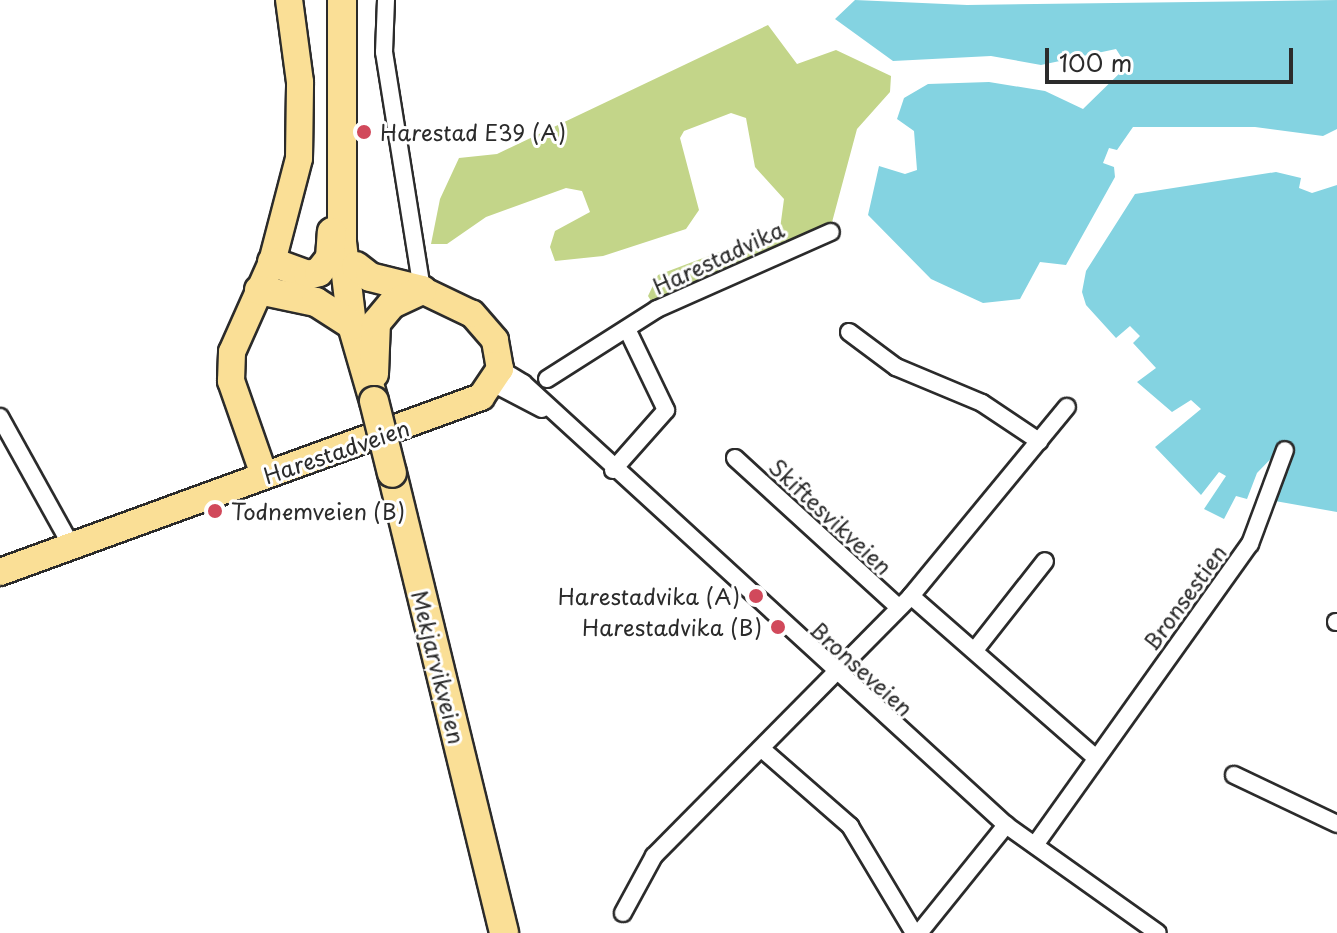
<!DOCTYPE html>
<html>
<head>
<meta charset="utf-8">
<style>
  body { margin:0 }
  #map { position:relative; width:1337px; height:933px; overflow:hidden; background:#fff; font-family:"Playpen Sans",sans-serif }
  div>[style] { position:absolute }
  .green>* { inset:0; background:#c3d589 }
  .water>* { inset:0; background:#84d3e1 }
  .roads { filter:drop-shadow(2px 0 #2b2b2b) drop-shadow(-2px 0 #2b2b2b) drop-shadow(0 2px #2b2b2b) drop-shadow(0 -2px #2b2b2b) }
  .minor>* { height:16px; margin:-8px; padding:0 8px; transform-origin:8px; border-radius:8px; background:#fff }
  .primary>* { height:26px; margin:-13px; padding:0 13px; transform-origin:13px; border-radius:13px; background:#fadf96 }
  .trunk>* { height:28px; margin:-14px; padding:0 14px; transform-origin:14px; border-radius:14px; background:#fadf96 }
  .bridges { filter:drop-shadow(2px 0 #2b2b2b) drop-shadow(-2px 0 #2b2b2b) drop-shadow(0 2px #2b2b2b) drop-shadow(0 -2px #2b2b2b) }
  .trunk-bridge>* { height:28px; margin:-14px; padding:0 14px; transform-origin:14px; border-radius:14px; background:#fadf96 }
  .dots>* { width:22px; height:22px; translate:-50% -50%; box-sizing:border-box; border:4px solid #fff; border-radius:50% }
  span { translate:-50% -50%; white-space:nowrap; text-align:center; line-height:1.15; -webkit-text-stroke:6px #fff; paint-order:stroke }
  .poi-label { font-size:22px; color:#2b2b2b }
  .left { translate:0 -50%; text-align:left }
  .right { translate:-100% -50%; text-align:right }
  .street-label { font-size:22px; color:#2b2b2b }
  .scale { position:absolute; left:1045px; top:48px; width:248px; height:36px; box-sizing:border-box; border:4px solid #2b2b2b; border-top:0; padding-left:10px; font-size:24px; line-height:28px; white-space:nowrap; color:#2b2b2b; -webkit-text-stroke:6px #fff; paint-order:stroke }
</style>
</head>
<body>
<div id="map">
  <div class="green">
    <i style="clip-path:polygon(768px 25px,797px 64px,836px 50px,891px 76px,890px 92px,857px 129px,831px 226px,653px 304px,648px 296px,658px 275px,780px 229px,784px 199px,755px 167px,746px 118px,731px 113px,684px 131px,680px 138px,699px 210px,686px 229px,603px 256px,555px 261px,550px 247px,555px 231px,590px 212px,582px 191px,566px 188px,486px 217px,447px 244px,431px 244px,440px 199px,459px 158px,497px 154px)"></i>
  </div>
  <div class="water">
    <i style="clip-path:polygon(855px 0,967px 5px,1337px 0,1337px 129px,1323px 136px,1255px 127px,1133px 127px,1117px 150px,1109px 148px,1103px 163px,1114px 167px,1115px 177px,1066px 265px,1040px 262px,1020px 299px,983px 303px,931px 279px,868px 215px,879px 166px,905px 174px,917px 170px,914px 131px,897px 119px,904px 98px,928px 84px,989px 82px,1045px 91px,1083px 109px,1127px 66px,1116px 49px,1041px 65px,991px 56px,893px 61px,835px 19px)"></i>
    <i style="clip-path:polygon(1276px 172px,1301px 178px,1299px 188px,1312px 193px,1337px 185px,1337px 512px,1275px 501px,1292px 457px,1281px 448px,1257px 473px,1247px 499px,1236px 496px,1224px 519px,1204px 509px,1226px 476px,1219px 472px,1201px 495px,1155px 447px,1201px 409px,1191px 400px,1172px 412px,1137px 382px,1156px 368px,1133px 343px,1140px 336px,1130px 326px,1116px 338px,1086px 305px,1082px 292px,1086px 271px,1135px 194px)"></i>
  </div>
  <div class="roads">
    <div class="minor">
      <i style="left:386px;top:0;width:52px;rotate:92.2deg"></i>
      <i style="left:384px;top:52px;width:241px;rotate:80.9deg"></i>
      <i style="left:849px;top:332px;width:59px;rotate:36.7deg"></i>
      <i style="left:896px;top:367px;width:93px;rotate:22.7deg"></i>
      <i style="left:982px;top:403px;width:69px;rotate:33.7deg"></i>
      <i style="left:500px;top:369px;width:27px;rotate:31deg"></i>
      <i style="left:523px;top:383px;width:655px;rotate:42.46deg"></i>
      <i style="left:1006px;top:825px;width:186px;rotate:35.4deg"></i>
      <i style="left:547px;top:379px;width:130px;rotate:-32.5deg"></i>
      <i style="left:657px;top:309px;width:190px;rotate:-23.9deg"></i>
      <i style="left:494px;top:384px;width:54px;rotate:27.5deg"></i>
      <i style="left:0;top:417px;width:146px;rotate:61deg"></i>
      <i style="left:735px;top:458px;width:219px;rotate:42.4deg"></i>
      <i style="left:613px;top:470px;width:80px;rotate:-48.5deg"></i>
      <i style="left:666px;top:410px;width:90px;rotate:-115.7deg"></i>
      <i style="left:911px;top:596px;width:244px;rotate:41.2deg"></i>
      <i style="left:1336px;top:622px;width:1px"></i>
      <i style="left:975px;top:650px;width:113px;rotate:-51.8deg"></i>
      <i style="left:763px;top:750px;width:116px;rotate:41.1deg"></i>
      <i style="left:850px;top:826px;width:125px;rotate:59.1deg"></i>
      <i style="left:1234px;top:775px;width:114px;rotate:25.4deg"></i>
      <i style="left:1035px;top:845px;width:370px;rotate:-54.5deg"></i>
      <i style="left:1250px;top:544px;width:100px;rotate:-69.6deg"></i>
      <i style="left:623px;top:913px;width:65px;rotate:-61.5deg"></i>
      <i style="left:654px;top:856px;width:366px;rotate:-45.3deg"></i>
      <i style="left:911px;top:596px;width:245px;rotate:-50.5deg"></i>
      <i style="left:919px;top:933px;width:139px;rotate:-51.1deg"></i>
    </div>
    <div class="primary">
      <i style="left:264px;top:475px;width:100px;rotate:-109.3deg"></i>
      <i style="left:231px;top:381px;width:29px;rotate:-88deg"></i>
      <i style="left:232px;top:352px;width:98px;rotate:-66deg"></i>
      <i style="left:272px;top:262px;width:107px;rotate:-75.4deg"></i>
      <i style="left:299px;top:158px;width:76px;rotate:-89.2deg"></i>
      <i style="left:300px;top:82px;width:83px;rotate:-97.6deg"></i>
      <i style="left:0;top:572px;width:512px;rotate:-19.99deg"></i>
      <i style="left:481px;top:397px;width:34px;rotate:-56deg"></i>
      <i style="left:500px;top:369px;width:29px;rotate:-100deg"></i>
      <i style="left:495px;top:340px;width:35px;rotate:-131deg"></i>
      <i style="left:472px;top:314px;width:55px;rotate:-154.4deg"></i>
    </div>
    <div class="trunk">
      <i style="left:342px;top:0;width:242px;rotate:90deg"></i>
      <i style="left:342px;top:242px;width:84px;rotate:83.1deg"></i>
      <i style="left:352px;top:325px;width:79px;rotate:73.9deg"></i>
      <i style="left:272px;top:262px;width:38px;rotate:20deg"></i>
      <i style="left:308px;top:275px;width:11px;rotate:-15deg"></i>
      <i style="left:319px;top:272px;width:18px;rotate:-52deg"></i>
      <i style="left:330px;top:258px;width:26px;rotate:-86deg"></i>
      <i style="left:356px;top:266px;width:18px;rotate:38deg"></i>
      <i style="left:370px;top:277px;width:54px;rotate:14deg"></i>
      <i style="left:259px;top:290px;width:58px;rotate:11.9deg"></i>
      <i style="left:316px;top:302px;width:43px;rotate:32.6deg"></i>
      <i style="left:374px;top:374px;width:51px;rotate:-87.8deg"></i>
      <i style="left:376px;top:323px;width:25px;rotate:-50deg"></i>
      <i style="left:392px;top:304px;width:33px;rotate:-25deg"></i>
      <i style="left:392px;top:473px;width:473px;rotate:76.3deg"></i>
    </div>
  </div>
  <div class="bridges">
    <div class="trunk-bridge">
      <i style="left:374px;top:401px;width:74px;rotate:76deg"></i>
    </div>
  </div>
  <div class="dots">
    <i style="left:364px;top:132px;background:#d1495b"></i>
    <i style="left:215px;top:511px;background:#d1495b"></i>
    <i style="left:756px;top:596px;background:#d1495b"></i>
    <i style="left:778px;top:627px;background:#d1495b"></i>
  </div>
  <div class="poi-label">
    <span class="left" style="left:380px;top:132px">Harestad E39 (A)</span>
    <span class="left" style="left:231px;top:511px">Todnemveien (B)</span>
    <span class="right" style="left:740px;top:596px">Harestadvika (A)</span>
    <span class="right" style="left:762px;top:627px">Harestadvika (B)</span>
  </div>
  <div class="street-label">
    <span style="left:718px;top:257px;rotate:-25deg">Harestadvika</span>
    <span style="left:336px;top:451px;rotate:-19deg">Harestadveien</span>
    <span style="left:831px;top:516px;rotate:43deg">Skiftesvikveien</span>
    <span style="left:1184px;top:597px;rotate:-54deg">Bronsestien</span>
    <span style="left:439px;top:667px;rotate:76deg">Mekjarvikveien</span>
    <span style="left:862px;top:668px;rotate:42deg">Bronseveien</span>
  </div>
  <div class="scale">100 m</div>
</div>
</body>
</html>
